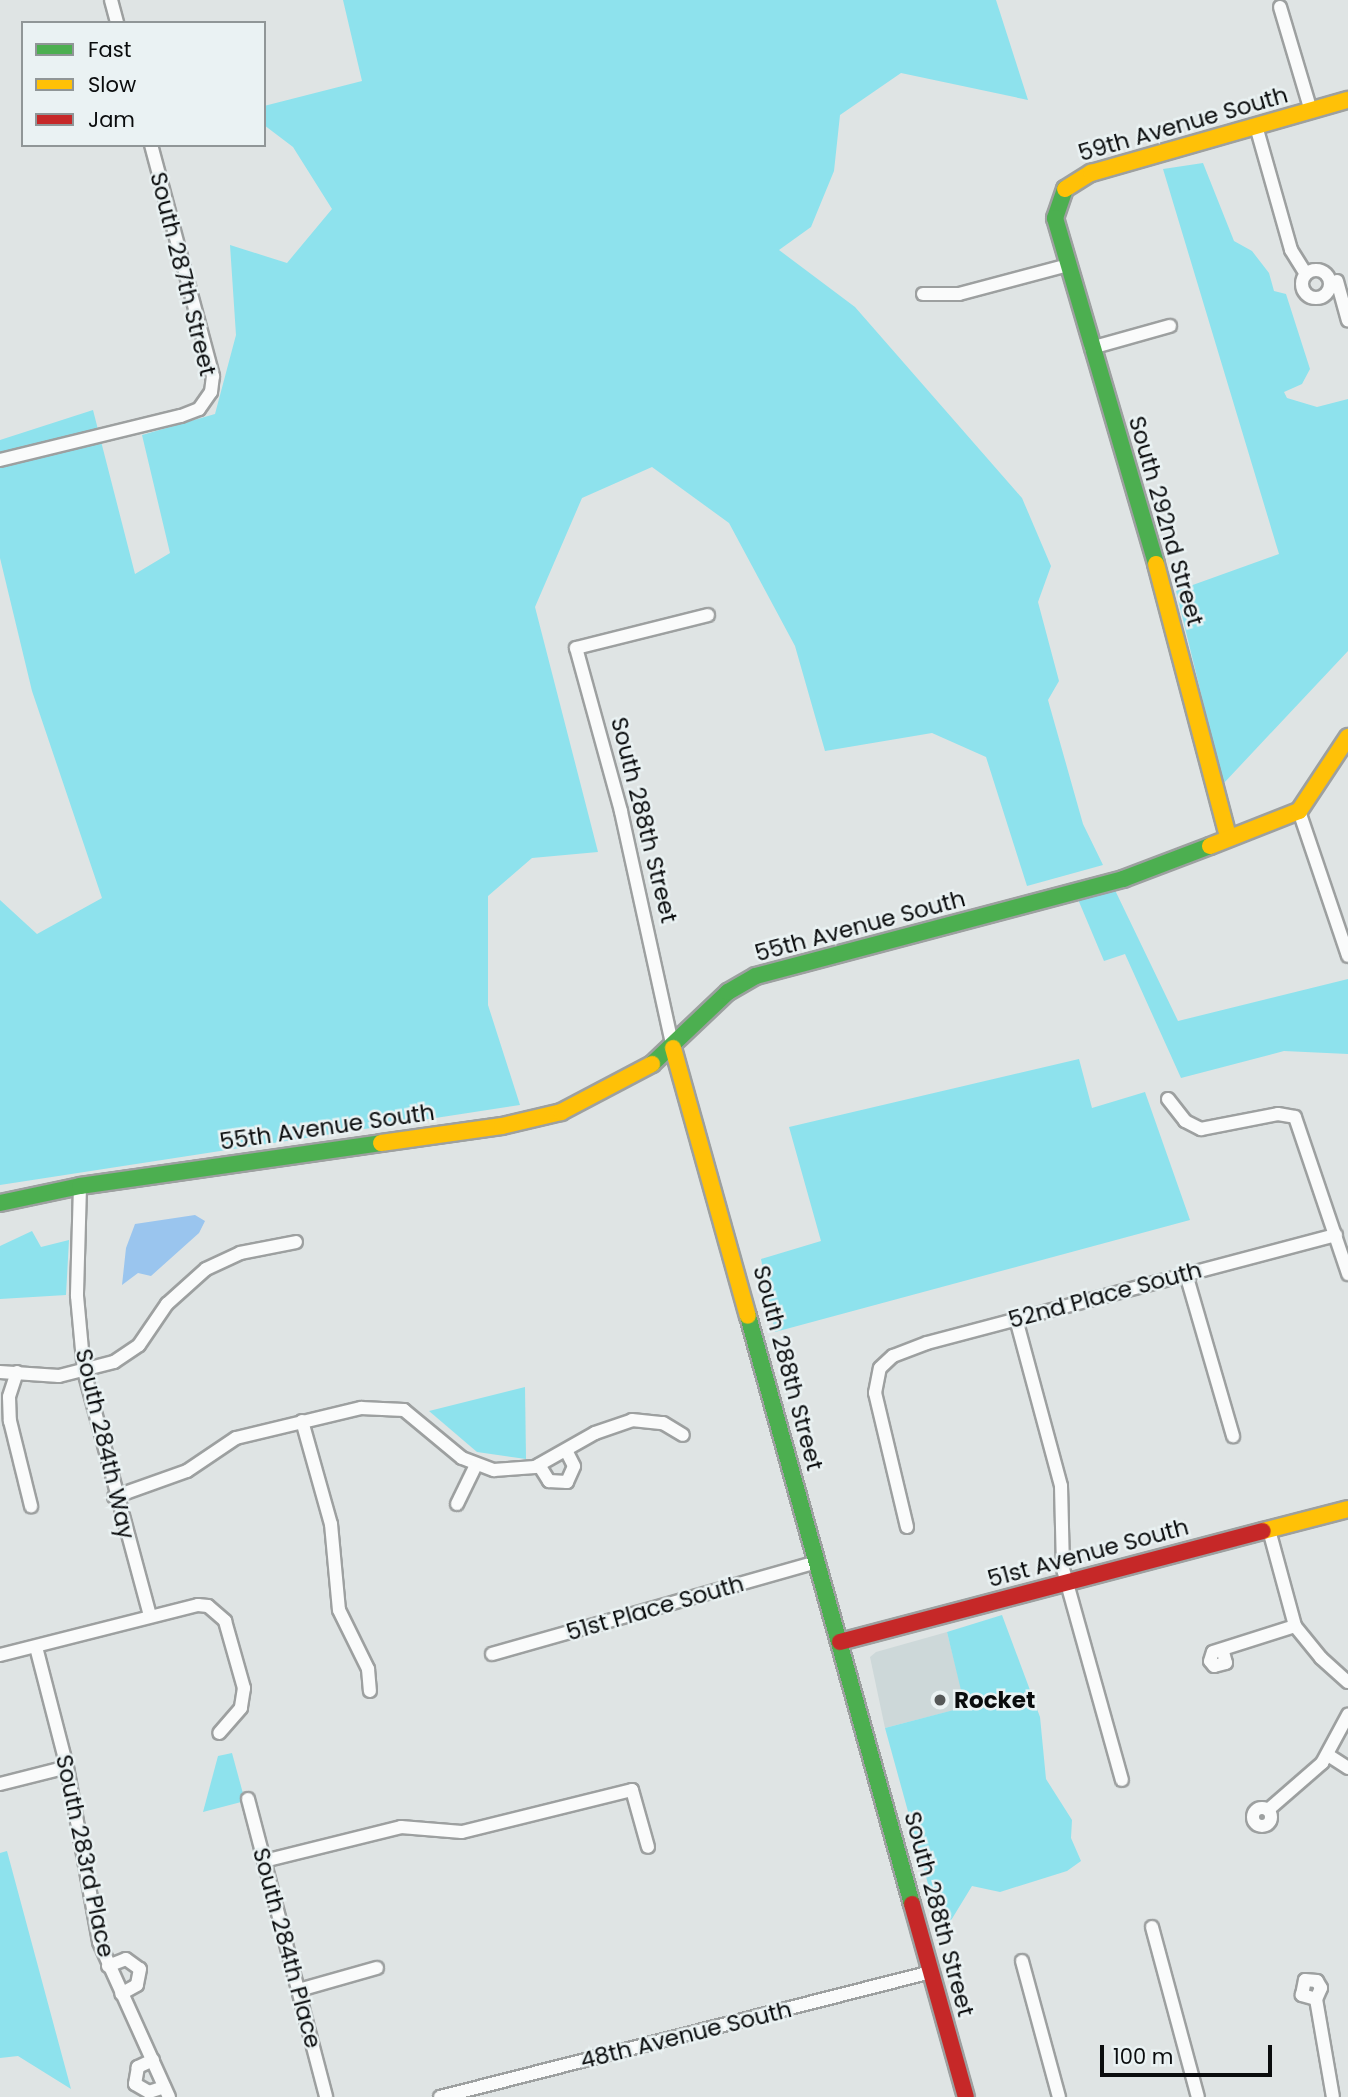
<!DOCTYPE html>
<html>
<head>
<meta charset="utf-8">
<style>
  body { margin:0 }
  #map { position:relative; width:1348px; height:2097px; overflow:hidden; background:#dfe4e4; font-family:Poppins,sans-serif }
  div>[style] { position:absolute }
  .built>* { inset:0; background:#cdd8d9 }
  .green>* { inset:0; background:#8ee2ed }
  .water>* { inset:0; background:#9ac5ee }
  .roads { filter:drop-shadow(2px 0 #9da0a0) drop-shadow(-2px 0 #9da0a0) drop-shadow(0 2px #9da0a0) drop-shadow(0 -2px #9da0a0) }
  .street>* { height:12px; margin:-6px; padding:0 6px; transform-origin:6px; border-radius:6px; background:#fafbfb }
  .street>.ring { margin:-6px; padding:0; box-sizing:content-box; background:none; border:12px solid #fafbfb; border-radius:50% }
  .fast>* { height:16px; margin:-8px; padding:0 8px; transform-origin:8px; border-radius:8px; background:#4caf50 }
  .slow>* { height:16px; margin:-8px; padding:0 8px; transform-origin:8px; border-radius:8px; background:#ffc107 }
  .jam>* { height:16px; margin:-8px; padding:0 8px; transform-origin:8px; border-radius:8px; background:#c62828 }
  .dots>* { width:19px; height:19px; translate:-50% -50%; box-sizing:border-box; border:4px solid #eaf2f3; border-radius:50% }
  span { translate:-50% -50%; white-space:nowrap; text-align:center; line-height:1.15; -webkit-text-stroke:5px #eaf2f3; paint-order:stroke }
  .street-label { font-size:23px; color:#0a0c0d }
  .poi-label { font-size:23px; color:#0a0c0d; font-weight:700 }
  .left { translate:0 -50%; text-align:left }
  .legend { position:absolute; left:21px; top:21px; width:245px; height:126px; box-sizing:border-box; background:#eaf2f3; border:2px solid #909697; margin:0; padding:9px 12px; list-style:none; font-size:21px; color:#0a0c0d }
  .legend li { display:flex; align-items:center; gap:14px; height:35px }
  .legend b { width:35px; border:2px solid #909697 }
  .scale { position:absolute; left:1100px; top:2045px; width:172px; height:32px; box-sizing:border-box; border:4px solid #0a0c0d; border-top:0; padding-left:9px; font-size:21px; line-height:24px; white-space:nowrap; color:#0a0c0d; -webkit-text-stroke:5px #eaf2f3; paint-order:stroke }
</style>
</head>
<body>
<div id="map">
  <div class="built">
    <i style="clip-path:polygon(947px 1632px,966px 1707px,885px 1728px,870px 1657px,876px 1652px)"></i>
  </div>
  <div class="green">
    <i style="clip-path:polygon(343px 0,996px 0,1028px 100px,901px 73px,840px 115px,834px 171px,811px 227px,779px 250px,855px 307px,1022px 498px,1051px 566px,1038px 602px,1059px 681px,1048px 700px,1083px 824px,1103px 865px,1027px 886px,986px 757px,932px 733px,825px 751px,795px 646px,729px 523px,652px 467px,582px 498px,535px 607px,598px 852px,532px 858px,488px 896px,488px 1005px,520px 1105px,0 1185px,0 900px,37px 934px,102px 898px,32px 691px,0 558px,0 440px,93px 410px,135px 574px,170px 553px,142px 435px,215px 414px,236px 335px,230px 245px,287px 263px,332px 209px,293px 147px,264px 125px,264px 106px,362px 81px)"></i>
    <i style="clip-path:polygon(1203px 163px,1234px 241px,1252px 251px,1269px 273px,1274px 291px,1286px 294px,1310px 369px,1302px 384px,1284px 392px,1287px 398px,1317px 407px,1348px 399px,1348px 651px,1223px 784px,1176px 591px,1279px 554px,1163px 169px)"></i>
    <i style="clip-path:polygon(1113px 886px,1178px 1021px,1348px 979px,1348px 1054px,1284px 1051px,1181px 1078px,1125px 954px,1104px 961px,1077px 897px)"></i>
    <i style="clip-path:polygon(1079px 1059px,1092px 1108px,1145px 1092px,1190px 1220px,775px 1332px,761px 1259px,821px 1241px,789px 1127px)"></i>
    <i style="clip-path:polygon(32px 1231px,41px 1247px,69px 1240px,66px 1295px,0 1299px,0 1246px)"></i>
    <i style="clip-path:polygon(525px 1387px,526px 1459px,477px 1452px,429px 1411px)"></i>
    <i style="clip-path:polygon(1002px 1615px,1040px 1717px,1046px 1779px,1072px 1820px,1071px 1838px,1081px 1861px,1067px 1871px,1000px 1892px,972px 1886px,950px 1922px,936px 1913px,885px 1728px,965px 1707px,947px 1632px)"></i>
    <i style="clip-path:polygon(232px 1753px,245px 1801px,203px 1812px,218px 1756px)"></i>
    <i style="clip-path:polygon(7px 1851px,71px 2089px,18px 2056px,0 2058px,0 1853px)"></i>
  </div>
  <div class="water">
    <i style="clip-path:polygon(195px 1215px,205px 1221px,199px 1233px,151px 1276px,138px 1273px,122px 1285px,126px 1248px,135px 1224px)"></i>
  </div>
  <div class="roads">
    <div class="street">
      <i style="left:111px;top:0;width:24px;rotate:75deg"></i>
      <i style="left:1280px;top:7px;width:109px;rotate:73.4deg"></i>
      <i style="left:1256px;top:126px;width:129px;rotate:74.2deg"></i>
      <i style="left:1291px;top:250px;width:28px;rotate:58deg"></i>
      <i class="ring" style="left:1302px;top:270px;width:16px;height:16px"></i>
      <i style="left:1337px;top:281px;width:41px;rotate:74.6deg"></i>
      <i style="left:923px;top:294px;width:36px"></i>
      <i style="left:959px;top:294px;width:113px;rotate:-14.9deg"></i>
      <i style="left:1091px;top:348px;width:82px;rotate:-15.6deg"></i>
      <i style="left:0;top:460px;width:186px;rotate:-13.7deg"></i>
      <i style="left:181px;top:416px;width:19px;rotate:-21deg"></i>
      <i style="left:199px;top:409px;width:21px;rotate:-55deg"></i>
      <i style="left:211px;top:392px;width:16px;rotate:-83deg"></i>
      <i style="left:213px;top:376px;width:239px;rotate:-105deg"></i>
      <i style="left:1299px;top:811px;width:153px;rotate:71.3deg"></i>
      <i style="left:673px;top:1048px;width:243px;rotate:-102.4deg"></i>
      <i style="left:621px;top:811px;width:169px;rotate:-105.4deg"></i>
      <i style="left:576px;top:648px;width:136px;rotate:-14deg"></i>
      <i style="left:1168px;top:1099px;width:28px;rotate:52deg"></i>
      <i style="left:1185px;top:1121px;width:18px;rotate:27deg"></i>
      <i style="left:1201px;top:1129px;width:78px;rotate:-11deg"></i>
      <i style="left:1278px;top:1114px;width:17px;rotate:10deg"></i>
      <i style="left:1295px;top:1117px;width:166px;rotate:71.3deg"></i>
      <i style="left:80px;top:1186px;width:110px;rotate:91.6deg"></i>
      <i style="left:77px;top:1296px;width:75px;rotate:84.7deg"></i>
      <i style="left:84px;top:1371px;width:254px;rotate:74.9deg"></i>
      <i style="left:1186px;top:1274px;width:169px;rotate:73.8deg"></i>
      <i style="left:1016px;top:1319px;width:173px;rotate:74.9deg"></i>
      <i style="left:1061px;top:1486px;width:83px;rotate:88.6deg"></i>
      <i style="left:1063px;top:1569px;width:219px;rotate:74.4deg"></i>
      <i style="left:0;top:1372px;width:59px;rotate:3.9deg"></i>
      <i style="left:59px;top:1376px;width:57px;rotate:-14.3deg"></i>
      <i style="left:114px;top:1362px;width:30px;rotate:-34deg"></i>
      <i style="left:139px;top:1345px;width:50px;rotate:-55.7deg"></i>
      <i style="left:167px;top:1304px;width:52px;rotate:-41.9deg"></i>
      <i style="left:206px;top:1269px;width:38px;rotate:-25deg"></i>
      <i style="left:240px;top:1253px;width:57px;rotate:-11.1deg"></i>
      <i style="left:17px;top:1372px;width:26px;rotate:108deg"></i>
      <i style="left:9px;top:1397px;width:24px;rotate:88deg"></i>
      <i style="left:10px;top:1421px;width:88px;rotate:76.1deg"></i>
      <i style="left:302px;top:1421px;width:107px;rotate:74.3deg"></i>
      <i style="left:331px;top:1524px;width:86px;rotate:84.7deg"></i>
      <i style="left:339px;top:1610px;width:66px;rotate:63.8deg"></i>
      <i style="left:368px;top:1669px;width:22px;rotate:85deg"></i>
      <i style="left:539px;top:1465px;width:19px;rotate:58deg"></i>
      <i style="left:549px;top:1481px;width:18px;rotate:3deg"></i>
      <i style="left:567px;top:1482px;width:17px;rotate:-66deg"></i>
      <i style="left:574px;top:1466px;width:16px;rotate:-117deg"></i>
      <i style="left:114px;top:1497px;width:77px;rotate:-19.6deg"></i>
      <i style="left:187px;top:1471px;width:59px;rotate:-34deg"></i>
      <i style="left:236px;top:1438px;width:129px;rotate:-13.5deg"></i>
      <i style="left:361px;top:1408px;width:43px;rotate:2.7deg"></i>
      <i style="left:404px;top:1410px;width:75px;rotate:39.6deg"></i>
      <i style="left:462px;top:1458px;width:34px;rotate:21deg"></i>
      <i style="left:494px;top:1470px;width:41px;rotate:-4.2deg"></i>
      <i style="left:535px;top:1467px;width:69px;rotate:-29.5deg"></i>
      <i style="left:595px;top:1433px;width:39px;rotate:-19deg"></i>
      <i style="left:632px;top:1420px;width:31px;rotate:6deg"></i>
      <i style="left:663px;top:1423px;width:23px;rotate:31deg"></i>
      <i style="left:457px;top:1504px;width:43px;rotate:-64deg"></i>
      <i style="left:907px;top:1527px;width:138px;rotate:-103.4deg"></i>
      <i style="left:875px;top:1393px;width:25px;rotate:-79deg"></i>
      <i style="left:880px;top:1368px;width:18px;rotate:-43deg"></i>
      <i style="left:893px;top:1356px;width:36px;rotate:-21deg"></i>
      <i style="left:927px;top:1343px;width:423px;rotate:-14.8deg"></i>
      <i style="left:1269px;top:1530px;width:99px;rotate:74.8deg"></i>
      <i style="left:1295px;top:1626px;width:41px;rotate:50.9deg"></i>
      <i style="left:1321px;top:1658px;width:36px;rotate:42deg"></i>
      <i style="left:36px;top:1647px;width:124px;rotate:75.5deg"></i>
      <i style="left:67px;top:1767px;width:178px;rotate:79.6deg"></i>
      <i style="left:99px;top:1942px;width:170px;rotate:65.7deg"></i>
      <i style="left:1223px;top:1652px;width:11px;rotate:75deg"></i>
      <i style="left:1226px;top:1663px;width:12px;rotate:166deg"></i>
      <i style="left:1214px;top:1666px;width:6px;rotate:-129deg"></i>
      <i style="left:1210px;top:1661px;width:9px;rotate:-72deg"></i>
      <i style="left:1213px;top:1652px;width:86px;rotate:-17.6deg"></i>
      <i style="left:492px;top:1654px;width:338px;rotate:-15.8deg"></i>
      <i style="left:0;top:1655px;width:204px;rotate:-14.2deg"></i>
      <i style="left:198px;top:1605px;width:10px;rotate:6deg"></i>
      <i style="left:208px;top:1606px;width:23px;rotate:41deg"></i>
      <i style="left:225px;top:1621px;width:70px;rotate:74.2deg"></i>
      <i style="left:244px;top:1688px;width:20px;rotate:99deg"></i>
      <i style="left:241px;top:1708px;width:33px;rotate:131deg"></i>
      <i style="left:1328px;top:1755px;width:24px;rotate:33deg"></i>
      <i style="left:0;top:1784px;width:69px;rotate:-14.2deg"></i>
      <i style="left:248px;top:1799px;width:308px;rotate:75.3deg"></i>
      <i class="ring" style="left:1253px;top:1808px;width:6px;height:6px"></i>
      <i style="left:1268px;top:1810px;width:72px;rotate:-41deg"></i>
      <i style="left:1322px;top:1763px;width:55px;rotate:-61.6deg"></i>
      <i style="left:264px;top:1861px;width:141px;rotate:-13.9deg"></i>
      <i style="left:401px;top:1827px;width:61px;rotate:4.7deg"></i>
      <i style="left:462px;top:1832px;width:175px;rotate:-13.9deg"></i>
      <i style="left:632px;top:1790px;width:59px;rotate:74.3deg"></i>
      <i style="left:1152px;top:1927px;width:176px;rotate:74.9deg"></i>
      <i style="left:1022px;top:1961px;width:141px;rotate:74.8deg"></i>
      <i style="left:108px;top:1966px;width:19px;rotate:-21deg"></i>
      <i style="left:126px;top:1959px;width:17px;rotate:36deg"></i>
      <i style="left:140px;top:1969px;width:16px;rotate:101deg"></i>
      <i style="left:137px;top:1985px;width:18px;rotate:151deg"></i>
      <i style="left:299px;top:1990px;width:81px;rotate:-15.8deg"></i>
      <i style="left:1316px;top:1999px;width:15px;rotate:-164deg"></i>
      <i style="left:1302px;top:1995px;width:15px;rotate:-79deg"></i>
      <i style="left:1305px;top:1980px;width:12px;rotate:5deg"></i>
      <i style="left:1317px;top:1981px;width:8px;rotate:60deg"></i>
      <i style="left:1321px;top:1988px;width:12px;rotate:114deg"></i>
      <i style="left:1316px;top:1999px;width:99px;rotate:80.2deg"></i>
      <i style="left:153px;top:2060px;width:17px;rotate:155deg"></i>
      <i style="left:138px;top:2067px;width:17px;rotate:100deg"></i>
      <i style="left:135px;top:2084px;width:16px;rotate:30deg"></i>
      <i style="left:149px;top:2092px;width:16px;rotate:-18deg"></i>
      <i style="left:440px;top:2097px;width:507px;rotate:-14.28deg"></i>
    </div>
    <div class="fast">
      <i style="left:1065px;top:189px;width:31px;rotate:109deg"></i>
      <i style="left:1055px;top:218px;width:360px;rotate:73.7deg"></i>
      <i style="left:652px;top:1064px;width:105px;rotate:-43.5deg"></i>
      <i style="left:728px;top:992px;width:32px;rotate:-30deg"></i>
      <i style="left:756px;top:976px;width:380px;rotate:-14.8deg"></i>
      <i style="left:1123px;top:879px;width:93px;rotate:-20.8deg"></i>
      <i style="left:0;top:1203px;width:82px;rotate:-12deg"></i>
      <i style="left:80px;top:1186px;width:304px;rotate:-8.1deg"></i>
      <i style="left:748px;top:1316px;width:610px;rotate:74.42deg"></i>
    </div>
    <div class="slow">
      <i style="left:1065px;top:189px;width:31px;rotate:-32deg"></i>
      <i style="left:1091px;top:173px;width:267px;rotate:-15.9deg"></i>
      <i style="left:1156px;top:564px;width:282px;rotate:75.2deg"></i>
      <i style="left:1210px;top:846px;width:96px;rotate:-21.5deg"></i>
      <i style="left:1299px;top:811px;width:89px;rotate:-56.5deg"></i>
      <i style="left:673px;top:1048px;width:278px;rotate:74.4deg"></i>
      <i style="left:381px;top:1143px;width:122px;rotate:-8deg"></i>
      <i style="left:502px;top:1126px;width:61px;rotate:-13.3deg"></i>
      <i style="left:561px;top:1112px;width:103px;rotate:-27.8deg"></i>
      <i style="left:1263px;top:1531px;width:88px;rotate:-14.5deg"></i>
    </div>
    <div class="jam">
      <i style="left:840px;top:1642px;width:437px;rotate:-14.7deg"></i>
      <i style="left:912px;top:1904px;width:200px;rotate:74.4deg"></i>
    </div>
  </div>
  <div class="dots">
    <i style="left:940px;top:1700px;background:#555858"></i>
  </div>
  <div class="street-label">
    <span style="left:1183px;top:124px;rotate:-16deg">59th Avenue South</span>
    <span style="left:183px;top:274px;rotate:76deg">South 287th Street</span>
    <span style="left:1166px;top:521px;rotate:74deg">South 292nd Street</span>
    <span style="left:644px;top:820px;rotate:76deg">South 288th Street</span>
    <span style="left:860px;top:926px;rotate:-15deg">55th Avenue South</span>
    <span style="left:327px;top:1127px;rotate:-8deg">55th Avenue South</span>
    <span style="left:1105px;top:1295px;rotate:-15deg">52nd Place South</span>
    <span style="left:788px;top:1368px;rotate:75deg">South 288th Street</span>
    <span style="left:105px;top:1444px;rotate:77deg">South 284th Way</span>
    <span style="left:1088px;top:1553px;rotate:-15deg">51st Avenue South</span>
    <span style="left:655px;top:1608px;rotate:-16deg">51st Place South</span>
    <span style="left:85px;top:1856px;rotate:78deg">South 283rd Place</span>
    <span style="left:939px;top:1914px;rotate:75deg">South 288th Street</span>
    <span style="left:287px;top:1948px;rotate:75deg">South 284th Place</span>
    <span style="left:686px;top:2035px;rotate:-14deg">48th Avenue South</span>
  </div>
  <div class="poi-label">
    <span class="left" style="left:954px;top:1700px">Rocket</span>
  </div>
  <ul class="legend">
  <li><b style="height:9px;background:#4caf50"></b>Fast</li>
  <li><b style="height:9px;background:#ffc107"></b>Slow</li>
  <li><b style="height:9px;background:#c62828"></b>Jam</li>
  </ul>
  <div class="scale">100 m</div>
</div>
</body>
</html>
